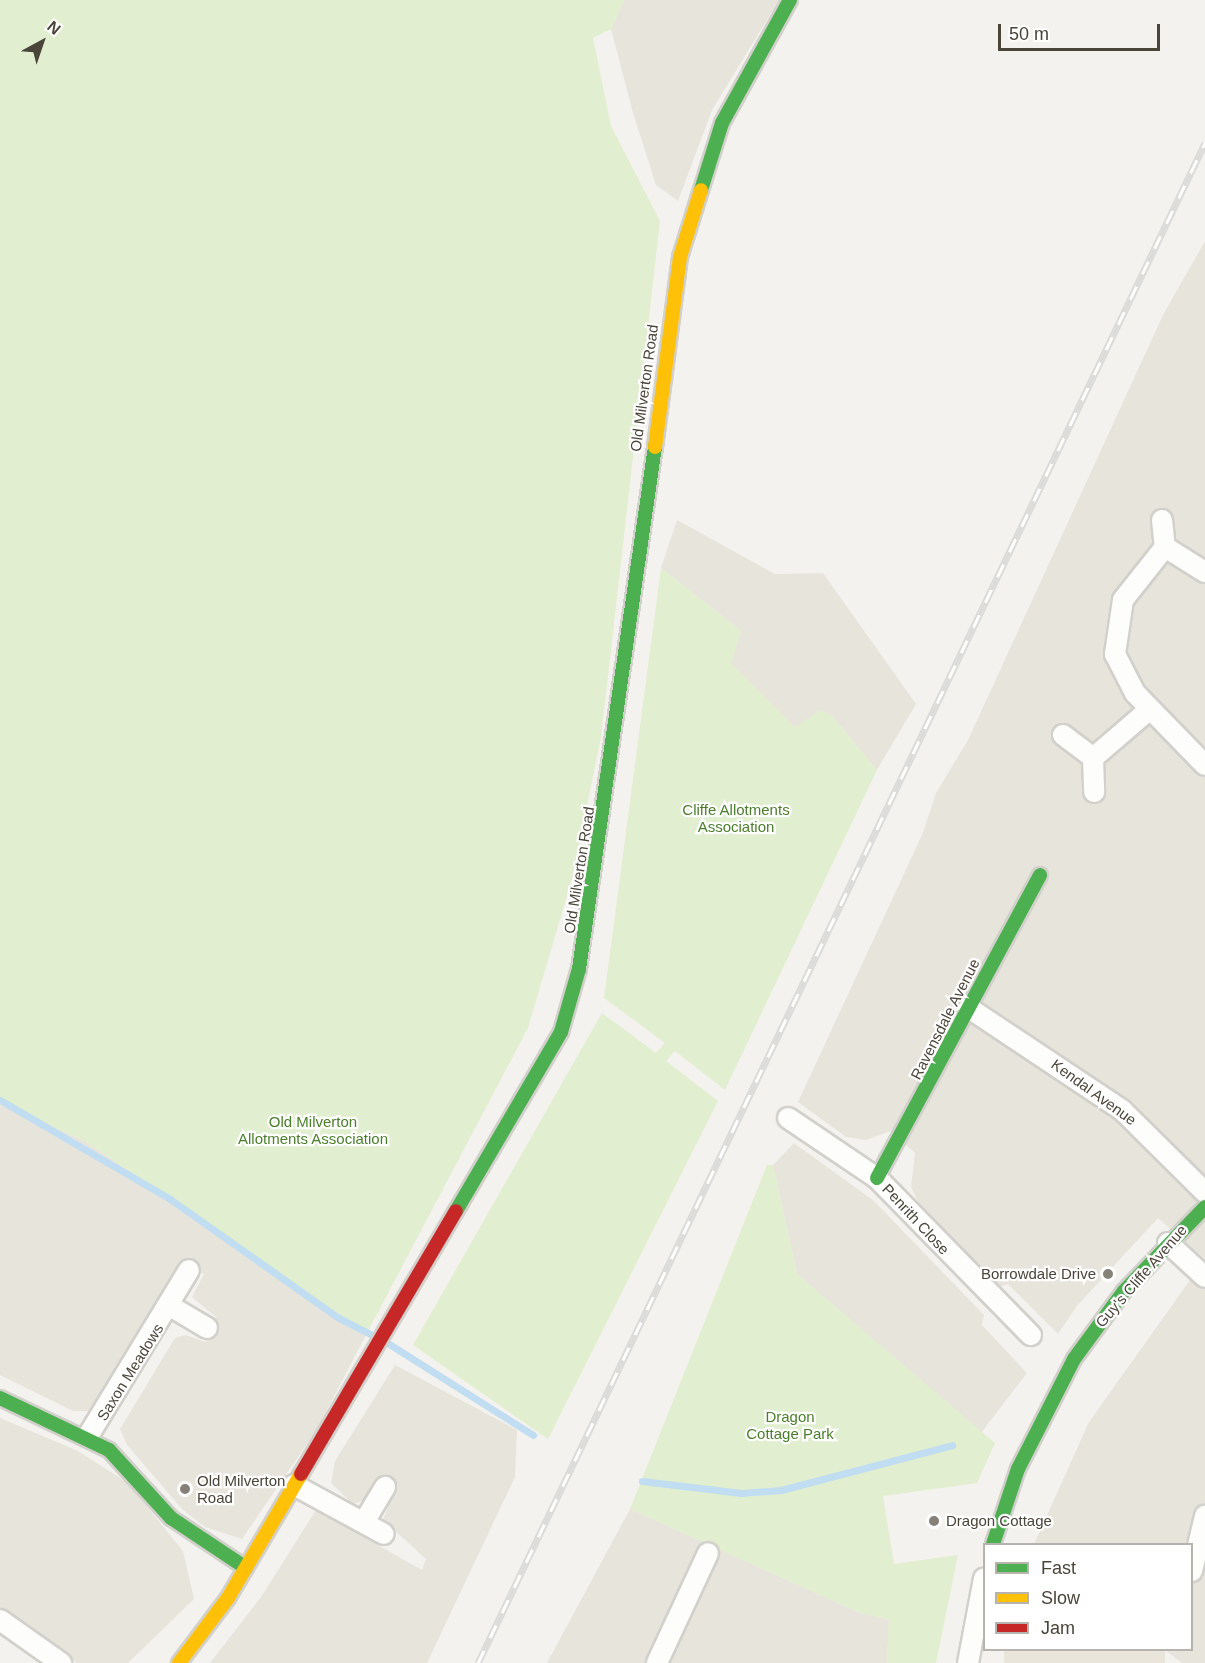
<!DOCTYPE html>
<html>
<head>
<meta charset="utf-8">
<style>
  body { margin:0 }
  #map { position:relative; width:1205px; height:1663px; overflow:hidden; background:#f4f2ee; font-family:Arial,sans-serif }
  div>[style] { position:absolute }
  .residential>* { inset:0; background:#e7e4dc }
  .education>* { inset:0; background:#eae5da; transform-origin:0 0 }
  .green>* { inset:0; background:#e1eecf }
  .stream>* { height:7px; margin:-3.5px; padding:0 3.5px; transform-origin:3.5px; border-radius:3.5px; background:#c0ddf1 }
  .roads { filter:drop-shadow(2px 0 #d2d0cb) drop-shadow(-2px 0 #d2d0cb) drop-shadow(0 2px #d2d0cb) drop-shadow(0 -2px #d2d0cb) }
  .street>* { height:20px; margin:-10px; padding:0 10px; transform-origin:10px; border-radius:10px; background:#fdfdfc }
  .fast>* { height:14px; margin:-7px; padding:0 7px; transform-origin:7px; border-radius:7px; background:#4caf50 }
  .slow>* { height:14px; margin:-7px; padding:0 7px; transform-origin:7px; border-radius:7px; background:#ffc107 }
  .jam>* { height:14px; margin:-7px; padding:0 7px; transform-origin:7px; border-radius:7px; background:#c62828 }
  .rail>* { height:7px; margin-top:-3.5px; transform-origin:0; background:repeating-linear-gradient(90deg,#fff 0 14px,#dbdbda 0 28px); box-sizing:border-box; border-block:2px solid #dbdbda }
  .dots>* { width:16px; height:16px; translate:-50% -50%; box-sizing:border-box; border:3px solid #fff; border-radius:50% }
  span { translate:-50% -50%; white-space:nowrap; text-align:center; line-height:1.15; -webkit-text-stroke:4.5px #fff; paint-order:stroke }
  .street-label { font-size:15px; color:#4b4439 }
  .park-label { font-size:15px; color:#4a7f2a }
  .poi-label { font-size:15px; color:#4b4439 }
  .right { translate:-100% -50%; text-align:right }
  .left { translate:0 -50%; text-align:left }
  .legend { position:absolute; left:983px; top:1543px; width:210px; height:108px; box-sizing:border-box; background:#fff; border:2px solid #b7b4b0; margin:0; padding:8px 10px; list-style:none; font-size:18px; color:#4b4439 }
  .legend li { display:flex; align-items:center; gap:12px; height:30px }
  .legend b { width:30px; border:2px solid #b7b4b0 }
  .north { position:absolute; left:12px; top:12px; width:60px; height:60px; -webkit-text-stroke:4px #fff; paint-order:stroke; rotate:40deg; font-size:16px; font-weight:700; line-height:24px; text-align:center; color:#4b4439 }
  .north::after { content:''; display:block; margin:auto; width:21px; height:27px; background:#4b4439; clip-path:polygon(50% 0,100% 100%,50% 72%,0 100%) }
  .scale { position:absolute; left:998px; top:24px; width:162px; height:27px; box-sizing:border-box; border:3px solid #4b4439; border-top:0; padding-left:8px; font-size:18px; line-height:21px; white-space:nowrap; color:#4b4439; -webkit-text-stroke:4px #fff; paint-order:stroke }
</style>
</head>
<body>
<div id="map">
  <div class="residential">
    <i style="clip-path:polygon(624px 0,779px 0,712px 110px,678px 201px,656px 185px,633px 113px,611px 29px)"></i>
    <i style="clip-path:polygon(1205px 241px,1205px 1663px,1182px 1663px,1165px 1650px,1192px 1650px,1192px 1544px,1034px 1544px,1089px 1422px,1205px 1259px,1158px 1218px,1077px 1306px,1058px 1334px,1008px 1284px,998px 1287px,917px 1200px,911px 1187px,915px 1153px,891px 1131px,866px 1140px,846px 1137px,798px 1102px,922px 835px,936px 793px,968px 740px,1163px 315px)"></i>
    <i style="clip-path:polygon(677px 520px,775px 574px,823px 573px,916px 704px,877px 770px,832px 716px,820px 711px,795px 728px,730px 663px,741px 631px,661px 568px)"></i>
    <i style="clip-path:polygon(0 1105px,85px 1141px,367px 1333px,317px 1429px,242px 1539px,205px 1527px,182px 1509px,127px 1445px,120px 1429px,175px 1338px,186px 1335px,205px 1342px,216px 1317px,192px 1297px,204px 1274px,180px 1260px,145px 1327px,88px 1411px,73px 1411px,0 1375px)"></i>
    <i style="clip-path:polygon(794px 1143px,874px 1201px,984px 1315px,982px 1325px,1027px 1373px,981px 1433px,797px 1274px,773px 1165px)"></i>
    <i style="clip-path:polygon(395px 1365px,517px 1430px,515px 1477px,427px 1663px,210px 1663px,261px 1597px,316px 1510px,422px 1570px,426px 1559px,383px 1520px,394px 1492px,376px 1483px,365px 1500px,353px 1504px,331px 1483px,335px 1461px)"></i>
    <i style="clip-path:polygon(0 1418px,78px 1451px,128px 1483px,183px 1551px,194px 1599px,128px 1663px,77px 1663px,0 1608px)"></i>
    <i style="clip-path:polygon(630px 1509px,858px 1612px,889px 1620px,887px 1663px,547px 1663px)"></i>
  </div>
  <div class="education">
    <i style="left:1004px;top:1650px;width:161px;height:13px"></i>
  </div>
  <div class="green">
    <i style="clip-path:polygon(0 0,624px 0,611px 29px,593px 38px,611px 126px,660px 221px,601px 737px,572px 879px,528px 1028px,367px 1333px,85px 1141px,0 1105px)"></i>
    <i style="clip-path:polygon(661px 568px,741px 631px,731px 663px,795px 727px,820px 710px,832px 716px,877px 770px,725px 1090px,675px 1051px,666px 1061px,718px 1101px,548px 1439px,413px 1345px,602px 1013px,656px 1053px,665px 1043px,604px 998px)"></i>
    <i style="clip-path:polygon(767px 1165px,773px 1165px,797px 1274px,995px 1443px,977px 1483px,883px 1496px,894px 1564px,958px 1555px,936px 1663px,887px 1663px,889px 1620px,858px 1612px,630px 1509px)"></i>
  </div>
  <div class="stream">
    <i style="left:0;top:1100px;width:197px;rotate:30.2deg"></i>
    <i style="left:170px;top:1199px;width:207px;rotate:35.2deg"></i>
    <i style="left:339px;top:1318px;width:42px;rotate:27.2deg"></i>
    <i style="left:386px;top:1342px;width:174px;rotate:32.3deg"></i>
    <i style="left:642px;top:1481px;width:100px;rotate:6.9deg"></i>
    <i style="left:741px;top:1493px;width:40px;rotate:-4.3deg"></i>
    <i style="left:781px;top:1490px;width:177px;rotate:-14.7deg"></i>
  </div>
  <div class="roads">
    <div class="street">
      <i style="left:1162px;top:520px;width:27px;rotate:84deg"></i>
      <i style="left:1165px;top:547px;width:47px;rotate:32deg"></i>
      <i style="left:1165px;top:547px;width:68px;rotate:128.4deg"></i>
      <i style="left:1123px;top:600px;width:55px;rotate:98.4deg"></i>
      <i style="left:1115px;top:654px;width:44px;rotate:62.9deg"></i>
      <i style="left:1135px;top:693px;width:100px;rotate:45.8deg"></i>
      <i style="left:1063px;top:735px;width:38px;rotate:37deg"></i>
      <i style="left:1093px;top:758px;width:34px;rotate:88deg"></i>
      <i style="left:1093px;top:758px;width:75px;rotate:-40.7deg"></i>
      <i style="left:969px;top:1008px;width:184px;rotate:33.7deg"></i>
      <i style="left:1122px;top:1110px;width:117px;rotate:44.7deg"></i>
      <i style="left:788px;top:1118px;width:107px;rotate:34deg"></i>
      <i style="left:877px;top:1178px;width:220px;rotate:45.6deg"></i>
      <i style="left:1168px;top:1243px;width:50px;rotate:42.6deg"></i>
      <i style="left:170px;top:1306px;width:43px;rotate:30.7deg"></i>
      <i style="left:88px;top:1436px;width:194px;rotate:-58.7deg"></i>
      <i style="left:294px;top:1485px;width:102px;rotate:28.6deg"></i>
      <i style="left:364px;top:1522px;width:41px;rotate:-59deg"></i>
      <i style="left:1192px;top:1571px;width:57px;rotate:-76.7deg"></i>
      <i style="left:0;top:1620px;width:75px;rotate:35.2deg"></i>
      <i style="left:657px;top:1663px;width:121px;rotate:-65.1deg"></i>
      <i style="left:968px;top:1663px;width:86px;rotate:-79.3deg"></i>
    </div>
    <div class="fast">
      <i style="left:701px;top:190px;width:70px;rotate:-72.6deg"></i>
      <i style="left:722px;top:123px;width:141px;rotate:-61.1deg"></i>
      <i style="left:877px;top:1178px;width:344px;rotate:-61.7deg"></i>
      <i style="left:456px;top:1211px;width:208px;rotate:-59.6deg"></i>
      <i style="left:561px;top:1032px;width:66px;rotate:-74.1deg"></i>
      <i style="left:579px;top:969px;width:528px;rotate:-81.72deg"></i>
      <i style="left:0;top:1398px;width:121px;rotate:25.5deg"></i>
      <i style="left:109px;top:1450px;width:92px;rotate:47.6deg"></i>
      <i style="left:171px;top:1518px;width:90px;rotate:33.7deg"></i>
      <i style="left:993px;top:1544px;width:79px;rotate:-71.6deg"></i>
      <i style="left:1018px;top:1469px;width:123px;rotate:-63deg"></i>
      <i style="left:1074px;top:1359px;width:84px;rotate:-53.7deg"></i>
      <i style="left:1124px;top:1291px;width:117px;rotate:-46deg"></i>
    </div>
    <div class="slow">
      <i style="left:655px;top:447px;width:192px;rotate:-82.5deg"></i>
      <i style="left:680px;top:257px;width:70px;rotate:-72.6deg"></i>
      <i style="left:179px;top:1663px;width:81px;rotate:-53deg"></i>
      <i style="left:228px;top:1598px;width:144px;rotate:-59.5deg"></i>
    </div>
    <div class="jam">
      <i style="left:301px;top:1474px;width:305px;rotate:-59.5deg"></i>
    </div>
  </div>
  <div class="rail">
    <i style="left:478px;top:1663px;width:1685px;rotate:-64.44deg"></i>
  </div>
  <div class="dots">
    <i style="left:1108px;top:1274px;background:#868178"></i>
    <i style="left:185px;top:1489px;background:#868178"></i>
    <i style="left:934px;top:1521px;background:#868178"></i>
  </div>
  <div class="street-label">
    <span style="left:644px;top:388px;rotate:-82deg">Old Milverton Road</span>
    <span style="left:579px;top:870px;rotate:-81deg">Old Milverton Road</span>
    <span style="left:945px;top:1019px;rotate:-63deg">Ravensdale Avenue</span>
    <span style="left:1094px;top:1092px;rotate:36deg">Kendal Avenue</span>
    <span style="left:916px;top:1219px;rotate:47deg">Penrith Close</span>
    <span style="left:1141px;top:1276px;rotate:-49deg">Guy's Cliffe Avenue</span>
    <span style="left:130px;top:1372px;rotate:-58deg">Saxon Meadows</span>
  </div>
  <div class="park-label">
    <span style="left:736px;top:818px">Cliffe Allotments<br>Association</span>
    <span style="left:313px;top:1130px">Old Milverton<br>Allotments Association</span>
    <span style="left:790px;top:1425px">Dragon<br>Cottage Park</span>
  </div>
  <div class="poi-label">
    <span class="right" style="left:1096px;top:1274px">Borrowdale Drive</span>
    <span class="left" style="left:197px;top:1489px">Old Milverton<br>Road</span>
    <span class="left" style="left:946px;top:1521px">Dragon Cottage</span>
  </div>
  <ul class="legend">
  <li><b style="height:8px;background:#4caf50"></b>Fast</li>
  <li><b style="height:8px;background:#ffc107"></b>Slow</li>
  <li><b style="height:8px;background:#c62828"></b>Jam</li>
  </ul>
  <div class="north">N</div>
  <div class="scale">50 m</div>
</div>
</body>
</html>
